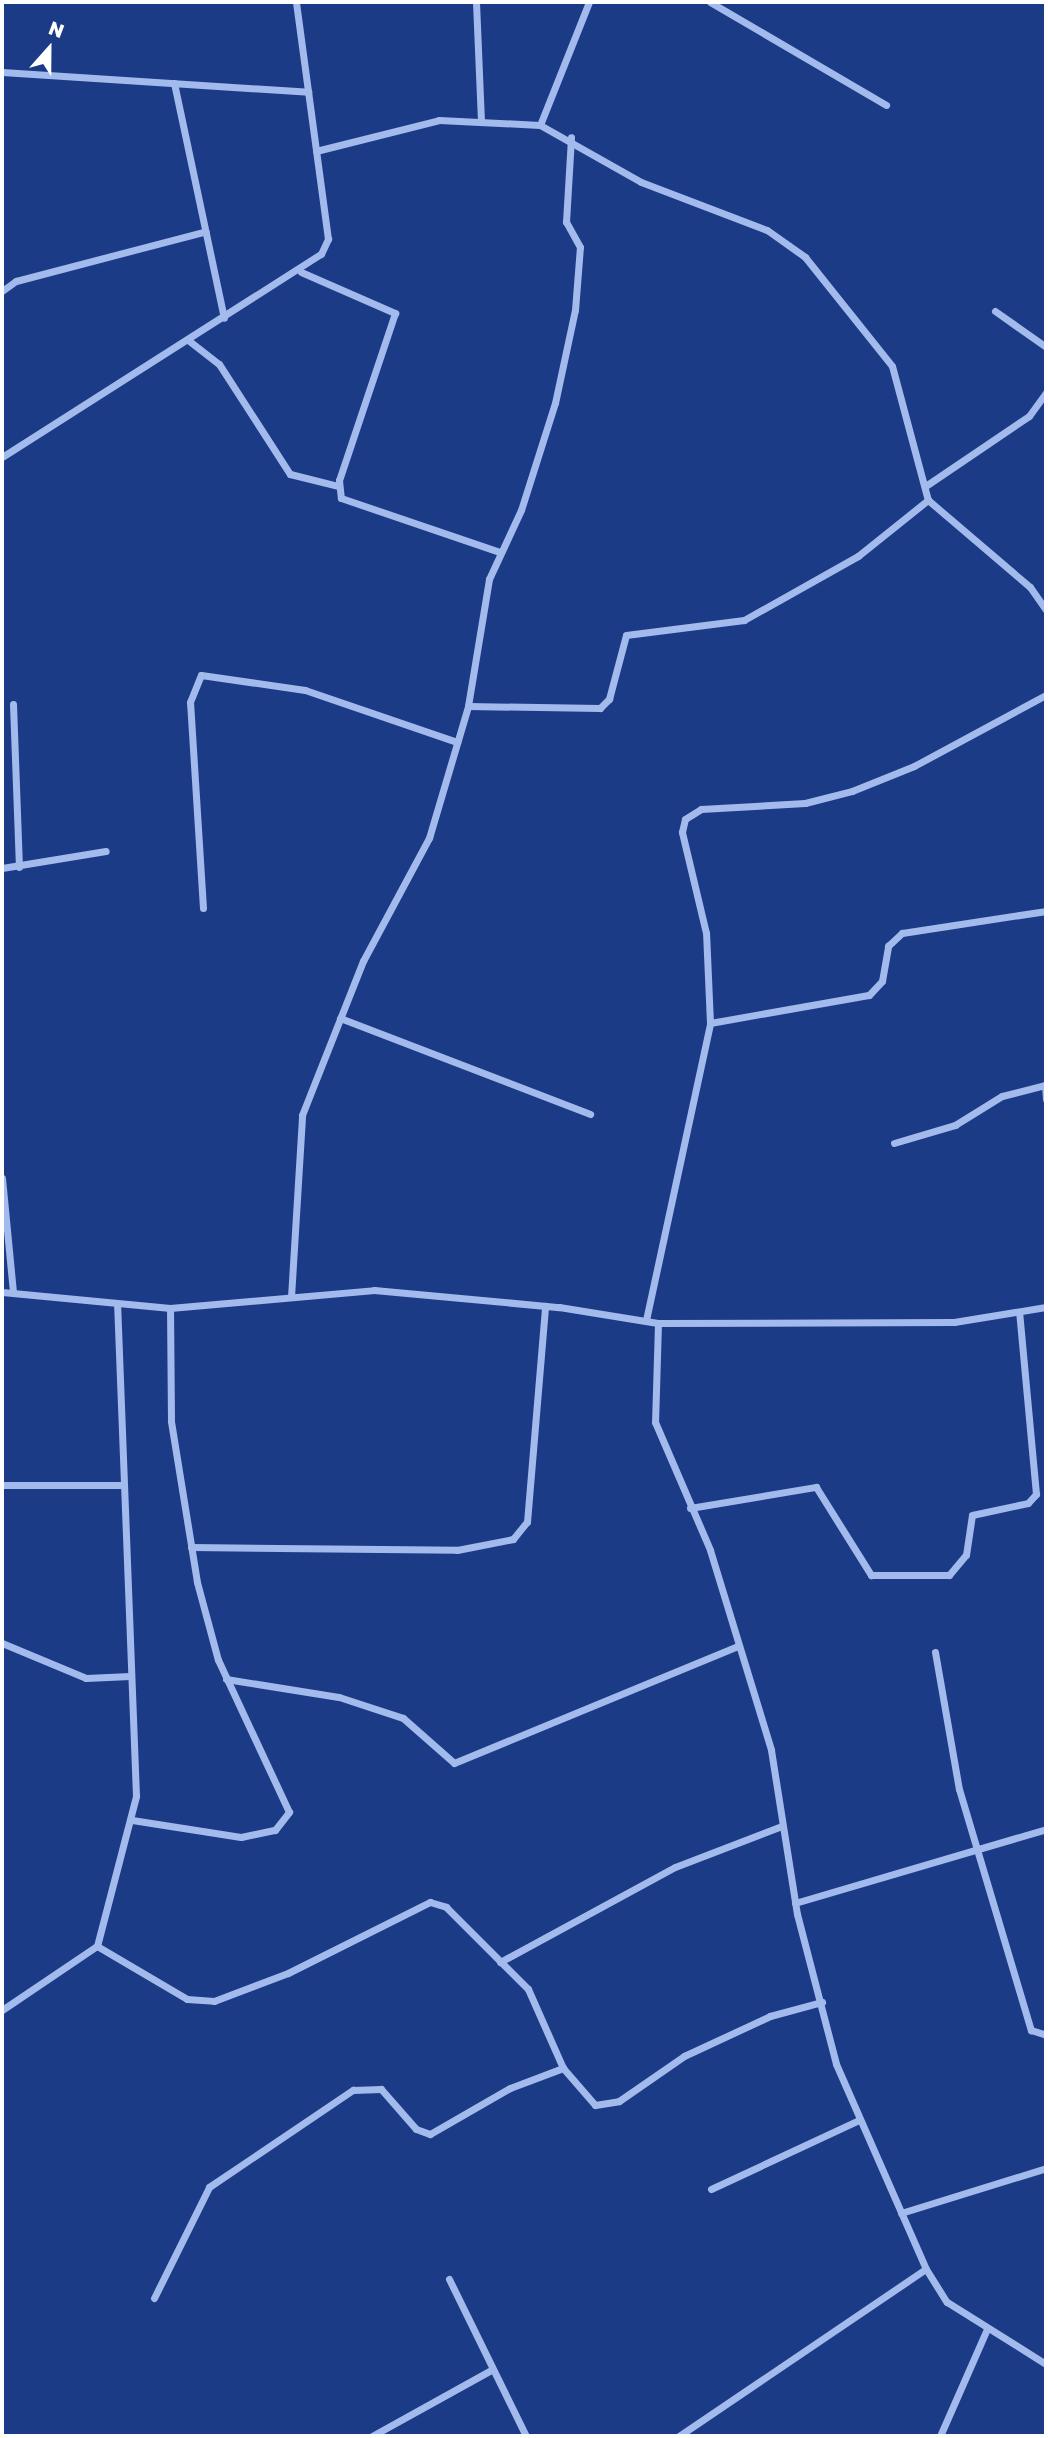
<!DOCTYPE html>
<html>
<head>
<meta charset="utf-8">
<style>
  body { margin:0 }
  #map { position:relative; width:1048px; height:2438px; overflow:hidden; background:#1b3b87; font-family:"Golos Text",sans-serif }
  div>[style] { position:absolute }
  .street>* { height:7px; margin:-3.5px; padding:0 3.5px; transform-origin:3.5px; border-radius:3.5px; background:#a3baec }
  span { translate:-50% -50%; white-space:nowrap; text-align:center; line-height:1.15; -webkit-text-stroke:5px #1b3b87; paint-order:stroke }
  .frame { position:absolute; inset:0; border:4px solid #fff; pointer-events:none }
  .north { position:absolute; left:14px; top:14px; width:70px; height:70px; -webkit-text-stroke:5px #1b3b87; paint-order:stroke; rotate:21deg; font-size:19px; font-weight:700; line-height:28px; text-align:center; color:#fff }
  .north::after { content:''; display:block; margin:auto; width:24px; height:32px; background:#fff; clip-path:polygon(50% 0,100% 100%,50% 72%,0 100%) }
</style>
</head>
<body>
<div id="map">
  <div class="street">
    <i style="left:476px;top:2px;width:117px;rotate:87.6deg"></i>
    <i style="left:710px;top:2px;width:204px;rotate:30.3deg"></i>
    <i style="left:2px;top:72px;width:307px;rotate:3.7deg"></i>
    <i style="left:174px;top:83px;width:240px;rotate:78deg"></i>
    <i style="left:540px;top:125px;width:132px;rotate:-68.3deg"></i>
    <i style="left:316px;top:151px;width:127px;rotate:-14.1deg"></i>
    <i style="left:439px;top:120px;width:101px;rotate:2.8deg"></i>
    <i style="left:540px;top:125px;width:116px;rotate:29.4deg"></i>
    <i style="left:641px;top:182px;width:135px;rotate:20.9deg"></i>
    <i style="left:767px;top:230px;width:47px;rotate:35.4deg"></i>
    <i style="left:805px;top:257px;width:139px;rotate:51.4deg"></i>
    <i style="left:892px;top:366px;width:139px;rotate:75deg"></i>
    <i style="left:928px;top:500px;width:134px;rotate:40.5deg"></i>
    <i style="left:1030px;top:587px;width:28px;rotate:55deg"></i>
    <i style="left:301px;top:272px;width:103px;rotate:23.6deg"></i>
    <i style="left:395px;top:313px;width:176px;rotate:108.5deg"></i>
    <i style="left:339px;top:480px;width:18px;rotate:84deg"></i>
    <i style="left:341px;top:498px;width:168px;rotate:18.8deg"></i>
    <i style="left:2px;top:291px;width:17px;rotate:-36deg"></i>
    <i style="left:16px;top:281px;width:196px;rotate:-14.7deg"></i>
    <i style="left:995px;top:311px;width:62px;rotate:35.2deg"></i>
    <i style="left:188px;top:340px;width:39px;rotate:38deg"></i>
    <i style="left:219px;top:364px;width:131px;rotate:57.2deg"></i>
    <i style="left:290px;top:474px;width:49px;rotate:14deg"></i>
    <i style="left:2px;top:457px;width:378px;rotate:-32.5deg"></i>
    <i style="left:321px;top:254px;width:17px;rotate:-65deg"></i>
    <i style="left:328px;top:239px;width:239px;rotate:-97.7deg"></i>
    <i style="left:927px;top:485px;width:123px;rotate:-34.1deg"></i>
    <i style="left:1029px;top:416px;width:29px;rotate:-54deg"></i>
    <i style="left:13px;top:704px;width:163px;rotate:87.9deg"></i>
    <i style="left:468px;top:706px;width:132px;rotate:0.9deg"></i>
    <i style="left:600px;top:708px;width:13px;rotate:-45deg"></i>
    <i style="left:609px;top:699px;width:66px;rotate:-75.1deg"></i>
    <i style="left:626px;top:635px;width:119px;rotate:-7.2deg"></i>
    <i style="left:744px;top:620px;width:131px;rotate:-29.3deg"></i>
    <i style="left:858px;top:556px;width:90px;rotate:-38.7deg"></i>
    <i style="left:2px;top:868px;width:105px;rotate:-9.3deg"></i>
    <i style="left:203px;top:908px;width:206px;rotate:-93.6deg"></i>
    <i style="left:190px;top:702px;width:29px;rotate:-68deg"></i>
    <i style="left:201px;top:675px;width:105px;rotate:8.2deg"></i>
    <i style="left:305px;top:690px;width:161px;rotate:18.9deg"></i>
    <i style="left:340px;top:1018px;width:268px;rotate:21deg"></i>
    <i style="left:710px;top:1023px;width:161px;rotate:-10deg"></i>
    <i style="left:869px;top:995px;width:19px;rotate:-47deg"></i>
    <i style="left:882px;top:981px;width:36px;rotate:-80deg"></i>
    <i style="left:888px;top:946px;width:19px;rotate:-43deg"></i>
    <i style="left:902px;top:933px;width:146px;rotate:-8.7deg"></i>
    <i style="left:894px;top:1143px;width:64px;rotate:-16.4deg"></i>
    <i style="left:955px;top:1125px;width:55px;rotate:-31.7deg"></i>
    <i style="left:1002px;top:1096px;width:44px;rotate:-14.3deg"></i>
    <i style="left:1045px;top:1085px;width:14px;rotate:86deg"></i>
    <i style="left:2px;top:1178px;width:115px;rotate:84.5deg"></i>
    <i style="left:2px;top:1292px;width:169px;rotate:5.4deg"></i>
    <i style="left:170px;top:1308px;width:205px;rotate:-5deg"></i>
    <i style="left:374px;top:1290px;width:186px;rotate:5.3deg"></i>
    <i style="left:559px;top:1307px;width:100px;rotate:9.2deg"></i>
    <i style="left:658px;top:1323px;width:99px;rotate:91.7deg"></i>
    <i style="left:655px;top:1422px;width:139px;rotate:66.7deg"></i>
    <i style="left:710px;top:1550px;width:209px;rotate:73deg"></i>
    <i style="left:771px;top:1750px;width:166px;rotate:81deg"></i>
    <i style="left:797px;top:1914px;width:155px;rotate:75.4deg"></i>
    <i style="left:836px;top:2064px;width:224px;rotate:66.3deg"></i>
    <i style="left:926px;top:2269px;width:39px;rotate:58deg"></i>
    <i style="left:947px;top:2302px;width:117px;rotate:32.1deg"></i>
    <i style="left:291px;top:1297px;width:182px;rotate:-86.5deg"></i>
    <i style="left:302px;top:1115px;width:166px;rotate:-68.4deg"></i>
    <i style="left:363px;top:961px;width:140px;rotate:-61.8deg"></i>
    <i style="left:429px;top:838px;width:138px;rotate:-73.5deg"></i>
    <i style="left:468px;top:706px;width:129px;rotate:-80.6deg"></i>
    <i style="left:489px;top:579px;width:76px;rotate:-65.1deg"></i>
    <i style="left:521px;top:510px;width:112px;rotate:-72.4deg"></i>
    <i style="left:555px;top:403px;width:95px;rotate:-77.9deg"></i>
    <i style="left:575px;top:310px;width:63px;rotate:-85.5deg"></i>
    <i style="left:580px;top:247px;width:29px;rotate:-119deg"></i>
    <i style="left:566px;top:222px;width:85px;rotate:-86.6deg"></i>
    <i style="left:646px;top:1320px;width:304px;rotate:-77.8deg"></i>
    <i style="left:710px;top:1023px;width:90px;rotate:-92.5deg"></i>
    <i style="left:706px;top:933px;width:104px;rotate:-103.4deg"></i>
    <i style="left:682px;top:832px;width:13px;rotate:-77deg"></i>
    <i style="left:685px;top:819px;width:19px;rotate:-32deg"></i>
    <i style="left:701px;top:809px;width:104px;rotate:-3.3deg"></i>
    <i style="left:805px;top:803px;width:49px;rotate:-14.3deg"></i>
    <i style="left:852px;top:791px;width:67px;rotate:-22deg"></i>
    <i style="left:914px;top:766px;width:150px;rotate:-28.3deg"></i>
    <i style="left:658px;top:1323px;width:296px;rotate:-0.2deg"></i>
    <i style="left:954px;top:1322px;width:93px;rotate:-9.3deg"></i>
    <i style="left:2px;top:1485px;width:121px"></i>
    <i style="left:690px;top:1508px;width:128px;rotate:-9.5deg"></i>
    <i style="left:816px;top:1487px;width:104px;rotate:58deg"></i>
    <i style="left:871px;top:1575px;width:78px"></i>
    <i style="left:949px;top:1575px;width:26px;rotate:-50deg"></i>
    <i style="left:966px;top:1555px;width:40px;rotate:-81.5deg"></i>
    <i style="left:972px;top:1515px;width:57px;rotate:-12.1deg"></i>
    <i style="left:1028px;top:1503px;width:12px;rotate:-48deg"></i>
    <i style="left:1036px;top:1494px;width:183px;rotate:-95.3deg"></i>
    <i style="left:191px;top:1547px;width:266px;rotate:0.6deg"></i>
    <i style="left:457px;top:1550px;width:57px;rotate:-11.1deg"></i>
    <i style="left:513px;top:1539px;width:22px;rotate:-51deg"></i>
    <i style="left:527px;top:1522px;width:217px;rotate:-85.2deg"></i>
    <i style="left:2px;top:1643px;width:91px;rotate:22.6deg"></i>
    <i style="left:86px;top:1678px;width:44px;rotate:-2.6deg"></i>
    <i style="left:935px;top:1652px;width:139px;rotate:80.1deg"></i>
    <i style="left:959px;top:1789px;width:252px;rotate:73.4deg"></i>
    <i style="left:1031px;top:2030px;width:16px;rotate:18deg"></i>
    <i style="left:226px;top:1679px;width:114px;rotate:9.1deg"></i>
    <i style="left:339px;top:1697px;width:67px;rotate:18.2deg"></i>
    <i style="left:403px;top:1718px;width:68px;rotate:41.4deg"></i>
    <i style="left:454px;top:1763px;width:305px;rotate:-22.4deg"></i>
    <i style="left:132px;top:1820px;width:110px;rotate:8.9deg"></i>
    <i style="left:241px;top:1837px;width:35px;rotate:-12deg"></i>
    <i style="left:275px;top:1830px;width:23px;rotate:-52deg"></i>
    <i style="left:289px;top:1812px;width:168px;rotate:-115deg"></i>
    <i style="left:218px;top:1660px;width:81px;rotate:-105.1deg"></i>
    <i style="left:197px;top:1582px;width:163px;rotate:-99.2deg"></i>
    <i style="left:171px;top:1421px;width:113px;rotate:-90.5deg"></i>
    <i style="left:795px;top:1903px;width:262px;rotate:-16.4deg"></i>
    <i style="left:97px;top:1946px;width:104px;rotate:30.5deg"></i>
    <i style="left:187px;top:1999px;width:27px;rotate:4deg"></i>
    <i style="left:214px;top:2001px;width:79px;rotate:-20.7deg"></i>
    <i style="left:288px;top:1973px;width:159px;rotate:-26.6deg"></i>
    <i style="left:430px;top:1902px;width:17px;rotate:17deg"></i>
    <i style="left:446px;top:1907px;width:116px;rotate:45deg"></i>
    <i style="left:528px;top:1989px;width:86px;rotate:66.1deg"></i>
    <i style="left:563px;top:2068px;width:49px;rotate:49.1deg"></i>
    <i style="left:595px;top:2105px;width:24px;rotate:-9deg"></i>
    <i style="left:619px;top:2101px;width:79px;rotate:-34.7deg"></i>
    <i style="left:684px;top:2056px;width:95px;rotate:-24.9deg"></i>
    <i style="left:770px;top:2016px;width:54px;rotate:-15.1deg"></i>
    <i style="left:500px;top:1962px;width:199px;rotate:-28.5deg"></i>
    <i style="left:675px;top:1867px;width:115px;rotate:-21deg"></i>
    <i style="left:2px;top:2010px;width:115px;rotate:-34deg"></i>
    <i style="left:97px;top:1946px;width:155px;rotate:-75.4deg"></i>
    <i style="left:136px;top:1796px;width:491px;rotate:-92.2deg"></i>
    <i style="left:711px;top:2189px;width:163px;rotate:-25deg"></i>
    <i style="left:901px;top:2213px;width:152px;rotate:-17.2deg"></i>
    <i style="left:449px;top:2279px;width:175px;rotate:63.9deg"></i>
    <i style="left:154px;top:2298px;width:124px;rotate:-63.6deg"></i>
    <i style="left:209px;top:2187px;width:174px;rotate:-34deg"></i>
    <i style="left:353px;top:2090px;width:28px;rotate:-2deg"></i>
    <i style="left:381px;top:2089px;width:53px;rotate:48.8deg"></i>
    <i style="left:416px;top:2129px;width:15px;rotate:20deg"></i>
    <i style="left:430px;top:2134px;width:92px;rotate:-29.9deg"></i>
    <i style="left:510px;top:2088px;width:57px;rotate:-20.7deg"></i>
    <i style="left:372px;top:2436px;width:136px;rotate:-29deg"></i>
    <i style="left:679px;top:2436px;width:298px;rotate:-34.1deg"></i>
    <i style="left:940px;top:2436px;width:117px;rotate:-66.3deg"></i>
  </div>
  <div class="frame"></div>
  <div class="north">N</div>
</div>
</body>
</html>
